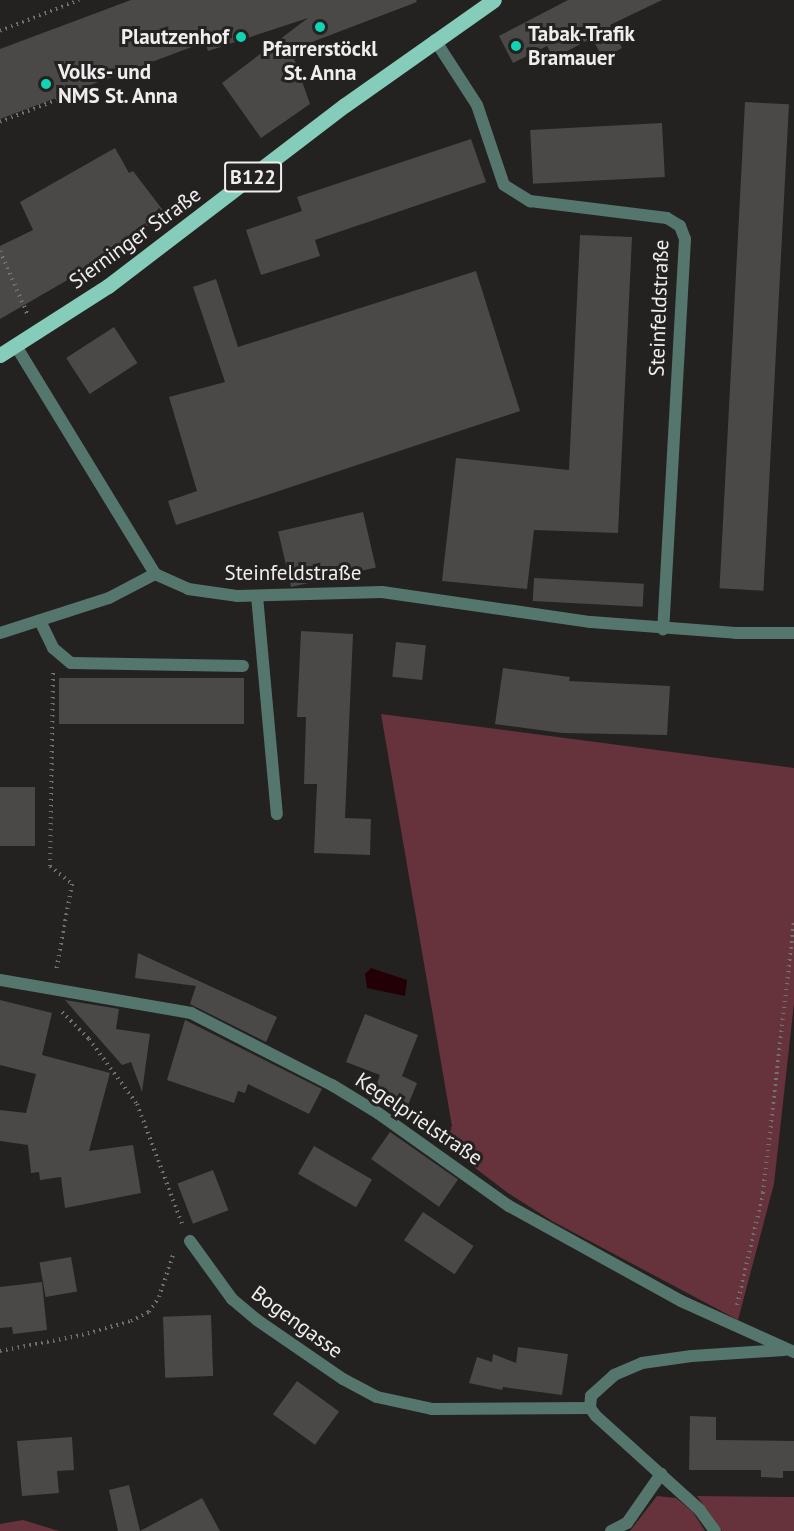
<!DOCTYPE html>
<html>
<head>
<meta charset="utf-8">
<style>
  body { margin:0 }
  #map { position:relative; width:794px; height:1531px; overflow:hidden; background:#242121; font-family:"PT Sans",sans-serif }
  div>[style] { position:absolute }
  .green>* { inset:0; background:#66323b }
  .water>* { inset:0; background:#230006 }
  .building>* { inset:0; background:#4b4848; transform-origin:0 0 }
  .path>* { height:4px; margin-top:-2px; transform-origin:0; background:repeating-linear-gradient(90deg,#737070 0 1.5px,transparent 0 6px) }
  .lane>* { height:12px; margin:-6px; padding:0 6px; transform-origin:6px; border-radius:6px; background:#55766d }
  .street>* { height:12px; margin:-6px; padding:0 6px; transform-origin:6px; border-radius:6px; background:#55766d }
  .primary>* { height:15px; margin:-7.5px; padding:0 7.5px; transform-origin:7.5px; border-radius:7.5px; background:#85ccba }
  .dots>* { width:16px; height:16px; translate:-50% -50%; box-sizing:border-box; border:3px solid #242121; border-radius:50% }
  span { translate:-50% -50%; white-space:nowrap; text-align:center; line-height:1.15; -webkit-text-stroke:6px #242121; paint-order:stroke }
  .shield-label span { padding:2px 4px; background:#242121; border:2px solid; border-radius:4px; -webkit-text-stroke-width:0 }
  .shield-label { font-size:20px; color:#efeded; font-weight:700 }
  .poi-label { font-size:21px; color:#efeded; font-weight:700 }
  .left { translate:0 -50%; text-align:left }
  .right { translate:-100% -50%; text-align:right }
  .street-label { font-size:21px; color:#efeded }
</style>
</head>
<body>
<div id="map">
  <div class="green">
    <i style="clip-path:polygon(381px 714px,794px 768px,794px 1003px,774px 1184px,738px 1320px,552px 1221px,508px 1193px,441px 1142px,452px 1126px)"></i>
    <i style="clip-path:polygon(657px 1496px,676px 1498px,693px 1512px,705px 1531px,630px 1531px)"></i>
    <i style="clip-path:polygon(697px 1496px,794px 1497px,794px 1531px,722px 1531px)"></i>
    <i style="clip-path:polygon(23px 1520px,59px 1531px,0 1531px,0 1524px)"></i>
  </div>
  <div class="water">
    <i style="clip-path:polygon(371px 968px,407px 980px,405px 996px,367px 988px,365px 974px)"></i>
  </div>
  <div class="building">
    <i style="clip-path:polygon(131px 0,416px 0,417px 2px,291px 50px,310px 104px,261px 138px,222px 83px,308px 18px,208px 51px,205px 42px,0 119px,0 49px)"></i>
    <i style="clip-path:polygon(568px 0,662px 0,610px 25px,622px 48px,603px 58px,592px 38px,554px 58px,547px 46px,513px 63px,499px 36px)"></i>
    <i style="left:745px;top:102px;width:44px;height:487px;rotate:3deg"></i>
    <i style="left:662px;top:123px;width:54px;height:132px;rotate:87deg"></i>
    <i style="clip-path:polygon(471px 139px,486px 182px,315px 240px,320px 256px,261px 275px,246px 230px,302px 211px,297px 197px)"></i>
    <i style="clip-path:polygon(115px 148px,129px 173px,133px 171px,165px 213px,97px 263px,0 319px,0 246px,33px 230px,20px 202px)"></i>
    <i style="clip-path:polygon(580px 235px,632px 237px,618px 533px,534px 530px,527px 589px,442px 581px,456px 458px,569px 470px)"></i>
    <i style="clip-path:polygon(476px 271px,520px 411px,176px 525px,168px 501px,197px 491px,169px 397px,225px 382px,193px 287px,216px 279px,238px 347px)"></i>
    <i style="left:114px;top:327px;width:43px;height:57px;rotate:57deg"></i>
    <i style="left:363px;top:512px;width:57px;height:87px;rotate:77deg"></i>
    <i style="left:534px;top:578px;width:110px;height:23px;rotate:3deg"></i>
    <i style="clip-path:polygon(301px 631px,353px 634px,345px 818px,371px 819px,370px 855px,314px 853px,317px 784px,304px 784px,306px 717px,297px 717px)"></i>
    <i style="left:396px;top:642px;width:30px;height:35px;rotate:6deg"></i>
    <i style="clip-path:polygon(503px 668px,570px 677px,569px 681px,670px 686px,667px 735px,562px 733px,495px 724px)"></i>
    <i style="left:59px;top:678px;width:185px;height:46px"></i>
    <i style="left:0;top:787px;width:35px;height:59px"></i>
    <i style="clip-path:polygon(138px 953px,277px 1017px,266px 1042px,190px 1004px,196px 986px,135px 978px)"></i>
    <i style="clip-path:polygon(0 1000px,52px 1013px,42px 1055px,110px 1073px,89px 1151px,133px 1145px,141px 1193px,65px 1208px,61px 1177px,40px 1180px,39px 1172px,31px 1173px,28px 1145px,0 1141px,0 1110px,26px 1113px,36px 1074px,0 1065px)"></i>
    <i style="clip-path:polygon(65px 1000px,119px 1009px,116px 1029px,150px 1034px,142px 1092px,131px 1062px,122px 1065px)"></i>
    <i style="clip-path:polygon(365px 1014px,418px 1035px,402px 1076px,417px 1083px,408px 1105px,374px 1092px,380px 1075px,346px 1062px)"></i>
    <i style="clip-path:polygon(185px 1020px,322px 1089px,309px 1114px,248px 1084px,245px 1093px,238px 1091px,234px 1103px,167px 1080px)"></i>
    <i style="left:390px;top:1132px;width:83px;height:33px;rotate:35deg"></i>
    <i style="left:314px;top:1146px;width:67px;height:32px;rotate:30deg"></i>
    <i style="left:213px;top:1170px;width:43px;height:38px;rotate:69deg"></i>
    <i style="left:423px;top:1212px;width:61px;height:34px;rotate:34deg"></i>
    <i style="left:71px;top:1257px;width:35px;height:32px;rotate:80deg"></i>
    <i style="clip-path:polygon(42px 1282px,47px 1330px,13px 1334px,12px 1327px,0 1328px,0 1287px)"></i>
    <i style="left:211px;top:1315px;width:61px;height:48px;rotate:88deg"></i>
    <i style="clip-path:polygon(518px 1347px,568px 1354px,562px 1395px,503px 1387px,502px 1390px,469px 1383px,477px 1357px,492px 1362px,493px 1354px,516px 1363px)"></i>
    <i style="left:297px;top:1381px;width:52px;height:41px;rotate:36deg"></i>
    <i style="clip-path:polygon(690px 1416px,716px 1417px,716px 1440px,794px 1441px,794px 1471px,783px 1471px,783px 1478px,761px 1477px,761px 1470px,689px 1470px)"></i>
    <i style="clip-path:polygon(72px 1437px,74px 1470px,57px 1471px,59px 1493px,22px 1496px,17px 1441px)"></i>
    <i style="clip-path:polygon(129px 1485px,140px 1531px,118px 1531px,109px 1490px)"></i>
    <i style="clip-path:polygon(202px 1498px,220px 1531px,140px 1531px)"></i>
  </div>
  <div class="path">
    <i style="left:0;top:31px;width:85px;rotate:-21.4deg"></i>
    <i style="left:0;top:122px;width:93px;rotate:-21.3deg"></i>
    <i style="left:0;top:251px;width:68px;rotate:66.5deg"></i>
    <i style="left:53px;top:673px;width:193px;rotate:90.9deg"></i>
    <i style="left:50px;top:866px;width:28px;rotate:39deg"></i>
    <i style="left:72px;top:884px;width:88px;rotate:100.4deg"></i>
    <i style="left:62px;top:1012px;width:38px;rotate:45deg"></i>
    <i style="left:89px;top:1039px;width:81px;rotate:53.6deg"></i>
    <i style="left:137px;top:1104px;width:128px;rotate:69.4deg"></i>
    <i style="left:737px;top:1305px;width:115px;rotate:-76.9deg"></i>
    <i style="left:763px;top:1193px;width:272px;rotate:-83.5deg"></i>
    <i style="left:0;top:1351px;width:84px;rotate:-11deg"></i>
    <i style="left:82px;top:1335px;width:51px;rotate:-15.9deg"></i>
    <i style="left:131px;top:1321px;width:20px;rotate:-27deg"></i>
    <i style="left:149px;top:1312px;width:18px;rotate:-56deg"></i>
    <i style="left:159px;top:1297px;width:47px;rotate:-71.6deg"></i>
  </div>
  <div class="lane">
    <i style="left:257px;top:596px;width:219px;rotate:84.8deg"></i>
    <i style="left:40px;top:621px;width:30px;rotate:64deg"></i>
    <i style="left:53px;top:648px;width:23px;rotate:40deg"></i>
    <i style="left:71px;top:663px;width:172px;rotate:1deg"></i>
    <i style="left:332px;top:1085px;width:54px;rotate:31.3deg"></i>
  </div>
  <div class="street">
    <i style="left:435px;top:40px;width:77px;rotate:57.1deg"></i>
    <i style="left:477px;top:105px;width:84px;rotate:71.4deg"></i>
    <i style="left:504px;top:185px;width:31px;rotate:32deg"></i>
    <i style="left:530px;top:201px;width:138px;rotate:7.1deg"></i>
    <i style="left:667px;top:218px;width:15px;rotate:32deg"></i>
    <i style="left:680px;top:226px;width:14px;rotate:69deg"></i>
    <i style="left:685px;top:239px;width:391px;rotate:93.2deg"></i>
    <i style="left:16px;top:346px;width:267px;rotate:58.6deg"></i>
    <i style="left:155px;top:574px;width:36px;rotate:24deg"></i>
    <i style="left:188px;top:589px;width:49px;rotate:8.1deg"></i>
    <i style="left:237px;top:596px;width:145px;rotate:-1.6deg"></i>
    <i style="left:382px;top:592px;width:211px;rotate:8.2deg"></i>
    <i style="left:591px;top:622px;width:145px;rotate:4.3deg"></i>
    <i style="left:736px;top:633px;width:58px"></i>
    <i style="left:0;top:633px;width:114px;rotate:-17.8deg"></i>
    <i style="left:109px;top:598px;width:52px;rotate:-27.6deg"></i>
    <i style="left:0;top:980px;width:194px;rotate:9.8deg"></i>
    <i style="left:191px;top:1013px;width:158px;rotate:27.1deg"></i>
    <i style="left:378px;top:1113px;width:161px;rotate:35.4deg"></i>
    <i style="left:509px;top:1206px;width:196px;rotate:28.9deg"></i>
    <i style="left:681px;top:1301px;width:124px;rotate:24.3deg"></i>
    <i style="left:190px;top:1241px;width:72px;rotate:54.1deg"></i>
    <i style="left:232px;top:1299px;width:33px;rotate:40deg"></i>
    <i style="left:257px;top:1320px;width:104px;rotate:34.5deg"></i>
    <i style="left:343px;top:1379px;width:38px;rotate:28deg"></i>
    <i style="left:377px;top:1397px;width:56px;rotate:12.3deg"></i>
    <i style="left:432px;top:1409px;width:158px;rotate:-0.4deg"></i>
    <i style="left:611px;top:1531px;width:18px;rotate:-27deg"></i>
    <i style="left:627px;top:1523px;width:60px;rotate:-55.2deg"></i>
    <i style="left:715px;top:1531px;width:26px;rotate:-126deg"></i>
    <i style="left:700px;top:1510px;width:140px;rotate:-137.9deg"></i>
    <i style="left:596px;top:1416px;width:10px;rotate:-127deg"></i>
    <i style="left:590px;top:1408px;width:12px;rotate:-85deg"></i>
    <i style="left:591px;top:1396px;width:31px;rotate:-42deg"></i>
    <i style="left:614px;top:1375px;width:30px;rotate:-23deg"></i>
    <i style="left:642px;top:1363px;width:50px;rotate:-8deg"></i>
    <i style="left:692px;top:1356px;width:92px;rotate:-3.7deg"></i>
  </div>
  <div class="primary">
    <i style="left:0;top:355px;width:128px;rotate:-32.6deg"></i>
    <i style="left:108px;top:286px;width:298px;rotate:-37.4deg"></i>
    <i style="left:345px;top:105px;width:182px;rotate:-35.2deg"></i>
  </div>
  <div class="dots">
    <i style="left:320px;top:27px;background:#0fd5b4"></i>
    <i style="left:241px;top:37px;background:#0fd5b4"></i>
    <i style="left:516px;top:46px;background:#0fd5b4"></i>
    <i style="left:46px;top:84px;background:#0fd5b4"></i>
  </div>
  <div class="shield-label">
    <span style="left:253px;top:177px">B122</span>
  </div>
  <div class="poi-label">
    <span class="left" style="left:528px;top:46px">Tabak-Trafik<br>Bramauer</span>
    <span class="right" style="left:229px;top:37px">Plautzenhof</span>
    <span style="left:320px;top:61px">Pfarrerstöckl<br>St. Anna</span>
    <span class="left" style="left:58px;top:84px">Volks- und<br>NMS St. Anna</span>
  </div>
  <div class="street-label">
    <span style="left:135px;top:238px;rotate:-36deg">Sierninger Straße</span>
    <span style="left:659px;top:308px;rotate:-88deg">Steinfeldstraße</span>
    <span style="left:293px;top:573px">Steinfeldstraße</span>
    <span style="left:419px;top:1119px;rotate:34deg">Kegelprielstraße</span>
    <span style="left:297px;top:1322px;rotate:36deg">Bogengasse</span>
  </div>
</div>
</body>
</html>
